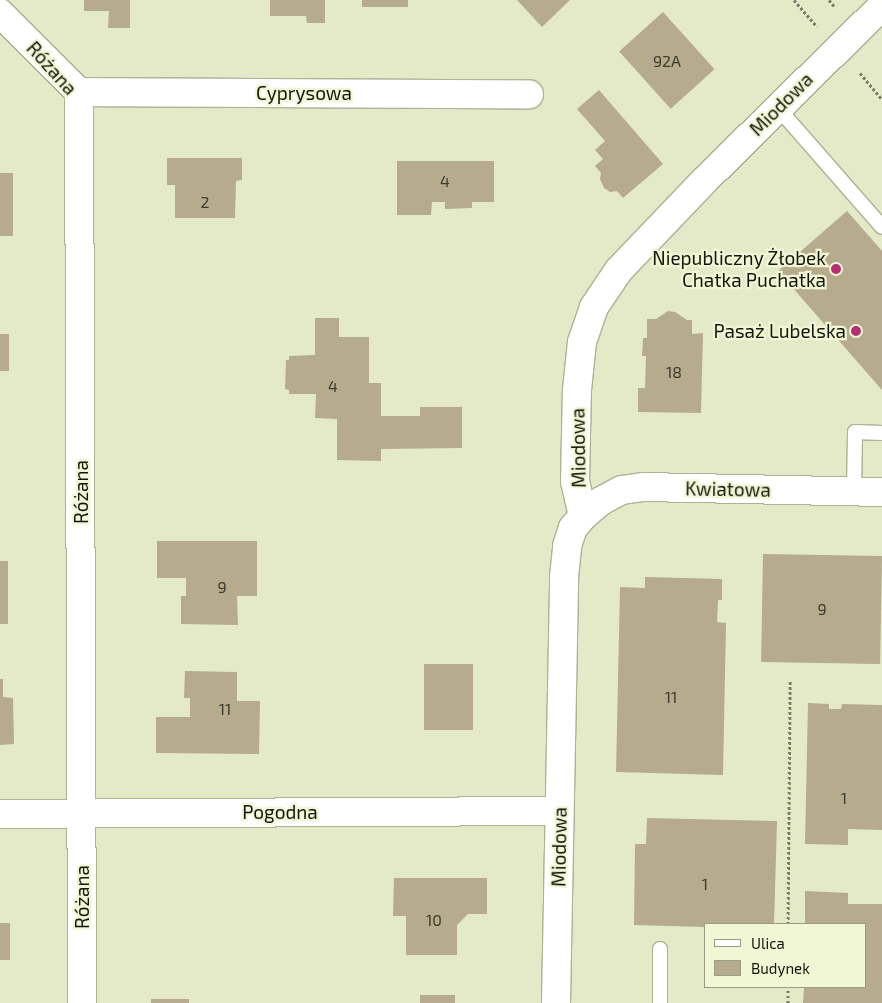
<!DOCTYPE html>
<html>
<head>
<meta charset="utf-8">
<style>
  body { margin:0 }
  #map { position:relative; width:882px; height:1003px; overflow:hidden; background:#e4e9c8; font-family:"Exo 2",sans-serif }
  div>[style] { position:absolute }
  .building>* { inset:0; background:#b6ab8c; transform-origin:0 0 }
  .path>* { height:3px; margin-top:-1.5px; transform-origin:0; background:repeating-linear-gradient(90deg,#797c67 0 2.5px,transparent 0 5px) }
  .roads { filter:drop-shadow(1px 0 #aeb293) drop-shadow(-1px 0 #aeb293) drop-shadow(0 1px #aeb293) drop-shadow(0 -1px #aeb293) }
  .lane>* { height:14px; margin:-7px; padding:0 7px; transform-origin:7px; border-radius:7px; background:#fff }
  .street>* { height:28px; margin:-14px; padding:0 14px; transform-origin:14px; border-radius:14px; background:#fff }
  .dots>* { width:14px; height:14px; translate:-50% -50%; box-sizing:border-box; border:2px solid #f1f6d5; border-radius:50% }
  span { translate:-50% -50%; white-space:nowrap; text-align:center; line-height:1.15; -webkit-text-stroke:4.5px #f1f6d5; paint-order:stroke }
  .number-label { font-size:16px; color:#3d3b2b }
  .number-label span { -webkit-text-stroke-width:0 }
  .street-label { font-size:19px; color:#15160b }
  .poi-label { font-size:19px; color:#15160b }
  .right { translate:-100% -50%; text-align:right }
  .legend { position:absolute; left:704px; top:923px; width:162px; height:65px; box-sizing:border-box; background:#f1f6d5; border:1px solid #999c84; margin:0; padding:6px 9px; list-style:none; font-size:15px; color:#15160b }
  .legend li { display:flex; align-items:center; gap:10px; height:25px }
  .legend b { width:25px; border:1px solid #999c84 }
</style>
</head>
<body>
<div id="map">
  <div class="building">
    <i style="clip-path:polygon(84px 0,130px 0,130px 28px,108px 28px,109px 11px,84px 11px)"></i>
    <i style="clip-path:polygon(270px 0,325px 0,325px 23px,307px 23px,306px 16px,270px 16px)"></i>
    <i style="left:362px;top:0;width:46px;height:7px"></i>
    <i style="clip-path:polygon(517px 0,570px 0,542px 27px)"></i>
    <i style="left:663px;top:12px;width:77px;height:59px;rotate:48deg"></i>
    <i style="clip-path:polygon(599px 90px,663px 164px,623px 198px,617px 191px,610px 192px,604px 188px,600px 179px,601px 173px,595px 166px,603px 159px,595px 150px,605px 141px,577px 109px)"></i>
    <i style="clip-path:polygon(167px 158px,242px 158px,242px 180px,236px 181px,235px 218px,175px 218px,175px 185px,167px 185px)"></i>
    <i style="clip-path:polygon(397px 161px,494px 161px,494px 202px,472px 202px,472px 208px,445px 209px,445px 202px,432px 202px,431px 215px,397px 215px)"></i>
    <i style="left:0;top:173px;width:13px;height:63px"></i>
    <i style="clip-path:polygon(847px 211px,882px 251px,882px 390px,778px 271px)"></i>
    <i style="clip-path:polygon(668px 311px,675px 312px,687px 320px,692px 320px,692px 334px,703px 333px,701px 413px,638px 412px,638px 388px,645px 388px,646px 356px,642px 356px,643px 338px,647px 338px,647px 319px,656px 319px)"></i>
    <i style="clip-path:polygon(315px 318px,339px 318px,339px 337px,369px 337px,369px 383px,381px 383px,381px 416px,420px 416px,420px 407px,462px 407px,462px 448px,381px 449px,381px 461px,337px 460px,337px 419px,315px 418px,316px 394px,289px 394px,289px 390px,285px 389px,286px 360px,289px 360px,289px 356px,315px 355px)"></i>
    <i style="left:0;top:334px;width:9px;height:37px"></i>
    <i style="clip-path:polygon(157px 541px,257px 541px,257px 596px,237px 596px,238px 625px,181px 624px,181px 596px,186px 596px,186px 578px,157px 578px)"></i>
    <i style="left:763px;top:554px;width:119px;height:108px;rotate:1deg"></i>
    <i style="left:0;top:561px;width:8px;height:63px"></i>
    <i style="clip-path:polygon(645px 577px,722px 579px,722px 600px,718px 600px,717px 622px,726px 623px,723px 775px,616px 772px,620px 587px,645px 588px)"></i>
    <i style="left:424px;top:664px;width:49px;height:66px"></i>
    <i style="clip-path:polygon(185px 671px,237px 672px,237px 701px,260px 701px,259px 754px,156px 753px,156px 717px,190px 717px,190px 698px,184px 698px)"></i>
    <i style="clip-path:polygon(0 679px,3px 679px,3px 697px,13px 698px,14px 744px,0 745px)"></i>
    <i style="clip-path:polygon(808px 703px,829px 704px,829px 709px,841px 709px,842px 704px,882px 705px,882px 830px,848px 829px,848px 845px,805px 844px)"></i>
    <i style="clip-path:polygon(647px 818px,777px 821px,774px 924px,706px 924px,706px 927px,634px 925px,635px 844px,646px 844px)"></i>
    <i style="clip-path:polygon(394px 878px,487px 878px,487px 914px,468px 914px,457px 925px,457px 955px,406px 955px,406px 916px,393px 916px)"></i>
    <i style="clip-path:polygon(805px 891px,848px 893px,848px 904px,882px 904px,882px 1003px,803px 1003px,804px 987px,866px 987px,866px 924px,805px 924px)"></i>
    <i style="left:0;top:923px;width:10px;height:37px"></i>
    <i style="left:420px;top:995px;width:35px;height:8px"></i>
    <i style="left:151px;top:999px;width:38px;height:4px"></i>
  </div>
  <div class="path">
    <i style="left:794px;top:0;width:35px;rotate:49deg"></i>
    <i style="left:829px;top:0;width:8px;rotate:50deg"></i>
    <i style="left:860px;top:73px;width:34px;rotate:50deg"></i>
    <i style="left:788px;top:924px;width:243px;rotate:-89.5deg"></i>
    <i style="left:788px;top:1003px;width:16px;rotate:-90deg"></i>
  </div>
  <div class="roads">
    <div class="lane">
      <i style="left:777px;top:107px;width:159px;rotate:48.8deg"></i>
      <i style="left:854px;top:491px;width:59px;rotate:-89deg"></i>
      <i style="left:855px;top:432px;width:27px;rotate:2deg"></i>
      <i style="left:660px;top:1003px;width:54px;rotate:-90deg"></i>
    </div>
    <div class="street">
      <i style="left:0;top:13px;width:112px;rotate:45deg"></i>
      <i style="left:79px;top:92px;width:911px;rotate:89.81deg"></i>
      <i style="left:79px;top:92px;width:450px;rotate:0.3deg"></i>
      <i style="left:583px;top:516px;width:35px;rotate:-103deg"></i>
      <i style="left:575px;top:482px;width:92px;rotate:-88.8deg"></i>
      <i style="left:577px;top:390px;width:48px;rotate:-84.1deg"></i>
      <i style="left:582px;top:342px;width:37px;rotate:-71deg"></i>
      <i style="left:594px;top:307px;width:45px;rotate:-56deg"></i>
      <i style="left:619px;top:270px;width:122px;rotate:-46.3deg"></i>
      <i style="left:703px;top:182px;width:251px;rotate:-44.5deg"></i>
      <i style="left:0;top:814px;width:559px;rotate:-0.31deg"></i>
      <i style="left:556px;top:1003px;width:426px;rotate:-88.9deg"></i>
      <i style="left:564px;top:577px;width:31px;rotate:-84deg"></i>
      <i style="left:567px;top:546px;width:19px;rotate:-72deg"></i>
      <i style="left:573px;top:528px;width:16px;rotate:-50deg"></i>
      <i style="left:583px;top:516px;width:23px;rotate:-40deg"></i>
      <i style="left:601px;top:501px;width:24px;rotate:-28deg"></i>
      <i style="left:622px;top:490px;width:22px;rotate:-8deg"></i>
      <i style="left:644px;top:487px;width:238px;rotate:1.2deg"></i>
    </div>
  </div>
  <div class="dots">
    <i style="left:836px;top:269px;background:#b32e74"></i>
    <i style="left:856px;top:331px;background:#b32e74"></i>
  </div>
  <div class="number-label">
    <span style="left:667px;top:61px">92A</span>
    <span style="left:445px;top:181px">4</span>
    <span style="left:205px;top:202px">2</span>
    <span style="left:674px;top:372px">18</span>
    <span style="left:333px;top:386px">4</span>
    <span style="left:222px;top:587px">9</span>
    <span style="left:822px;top:609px">9</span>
    <span style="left:671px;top:697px">11</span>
    <span style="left:225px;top:709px">11</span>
    <span style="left:844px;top:798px">1</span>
    <span style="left:705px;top:884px">1</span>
    <span style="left:434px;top:920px">10</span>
  </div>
  <div class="street-label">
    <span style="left:52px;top:68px;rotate:48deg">Różana</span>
    <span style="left:304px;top:93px">Cyprysowa</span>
    <span style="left:781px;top:104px;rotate:-45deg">Miodowa</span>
    <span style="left:578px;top:448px;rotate:-91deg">Miodowa</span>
    <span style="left:728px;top:489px;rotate:1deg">Kwiatowa</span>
    <span style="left:81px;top:492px;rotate:-90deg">Różana</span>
    <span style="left:280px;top:812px">Pogodna</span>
    <span style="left:559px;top:847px;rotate:-89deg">Miodowa</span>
    <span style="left:82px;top:897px;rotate:-90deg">Różana</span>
  </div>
  <div class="poi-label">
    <span class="right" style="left:826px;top:269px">Niepubliczny Żłobek<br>Chatka Puchatka</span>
    <span class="right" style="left:846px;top:331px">Pasaż Lubelska</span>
  </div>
  <ul class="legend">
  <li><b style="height:6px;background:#fff"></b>Ulica</li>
  <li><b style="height:14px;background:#b6ab8c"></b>Budynek</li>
  </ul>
</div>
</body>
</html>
